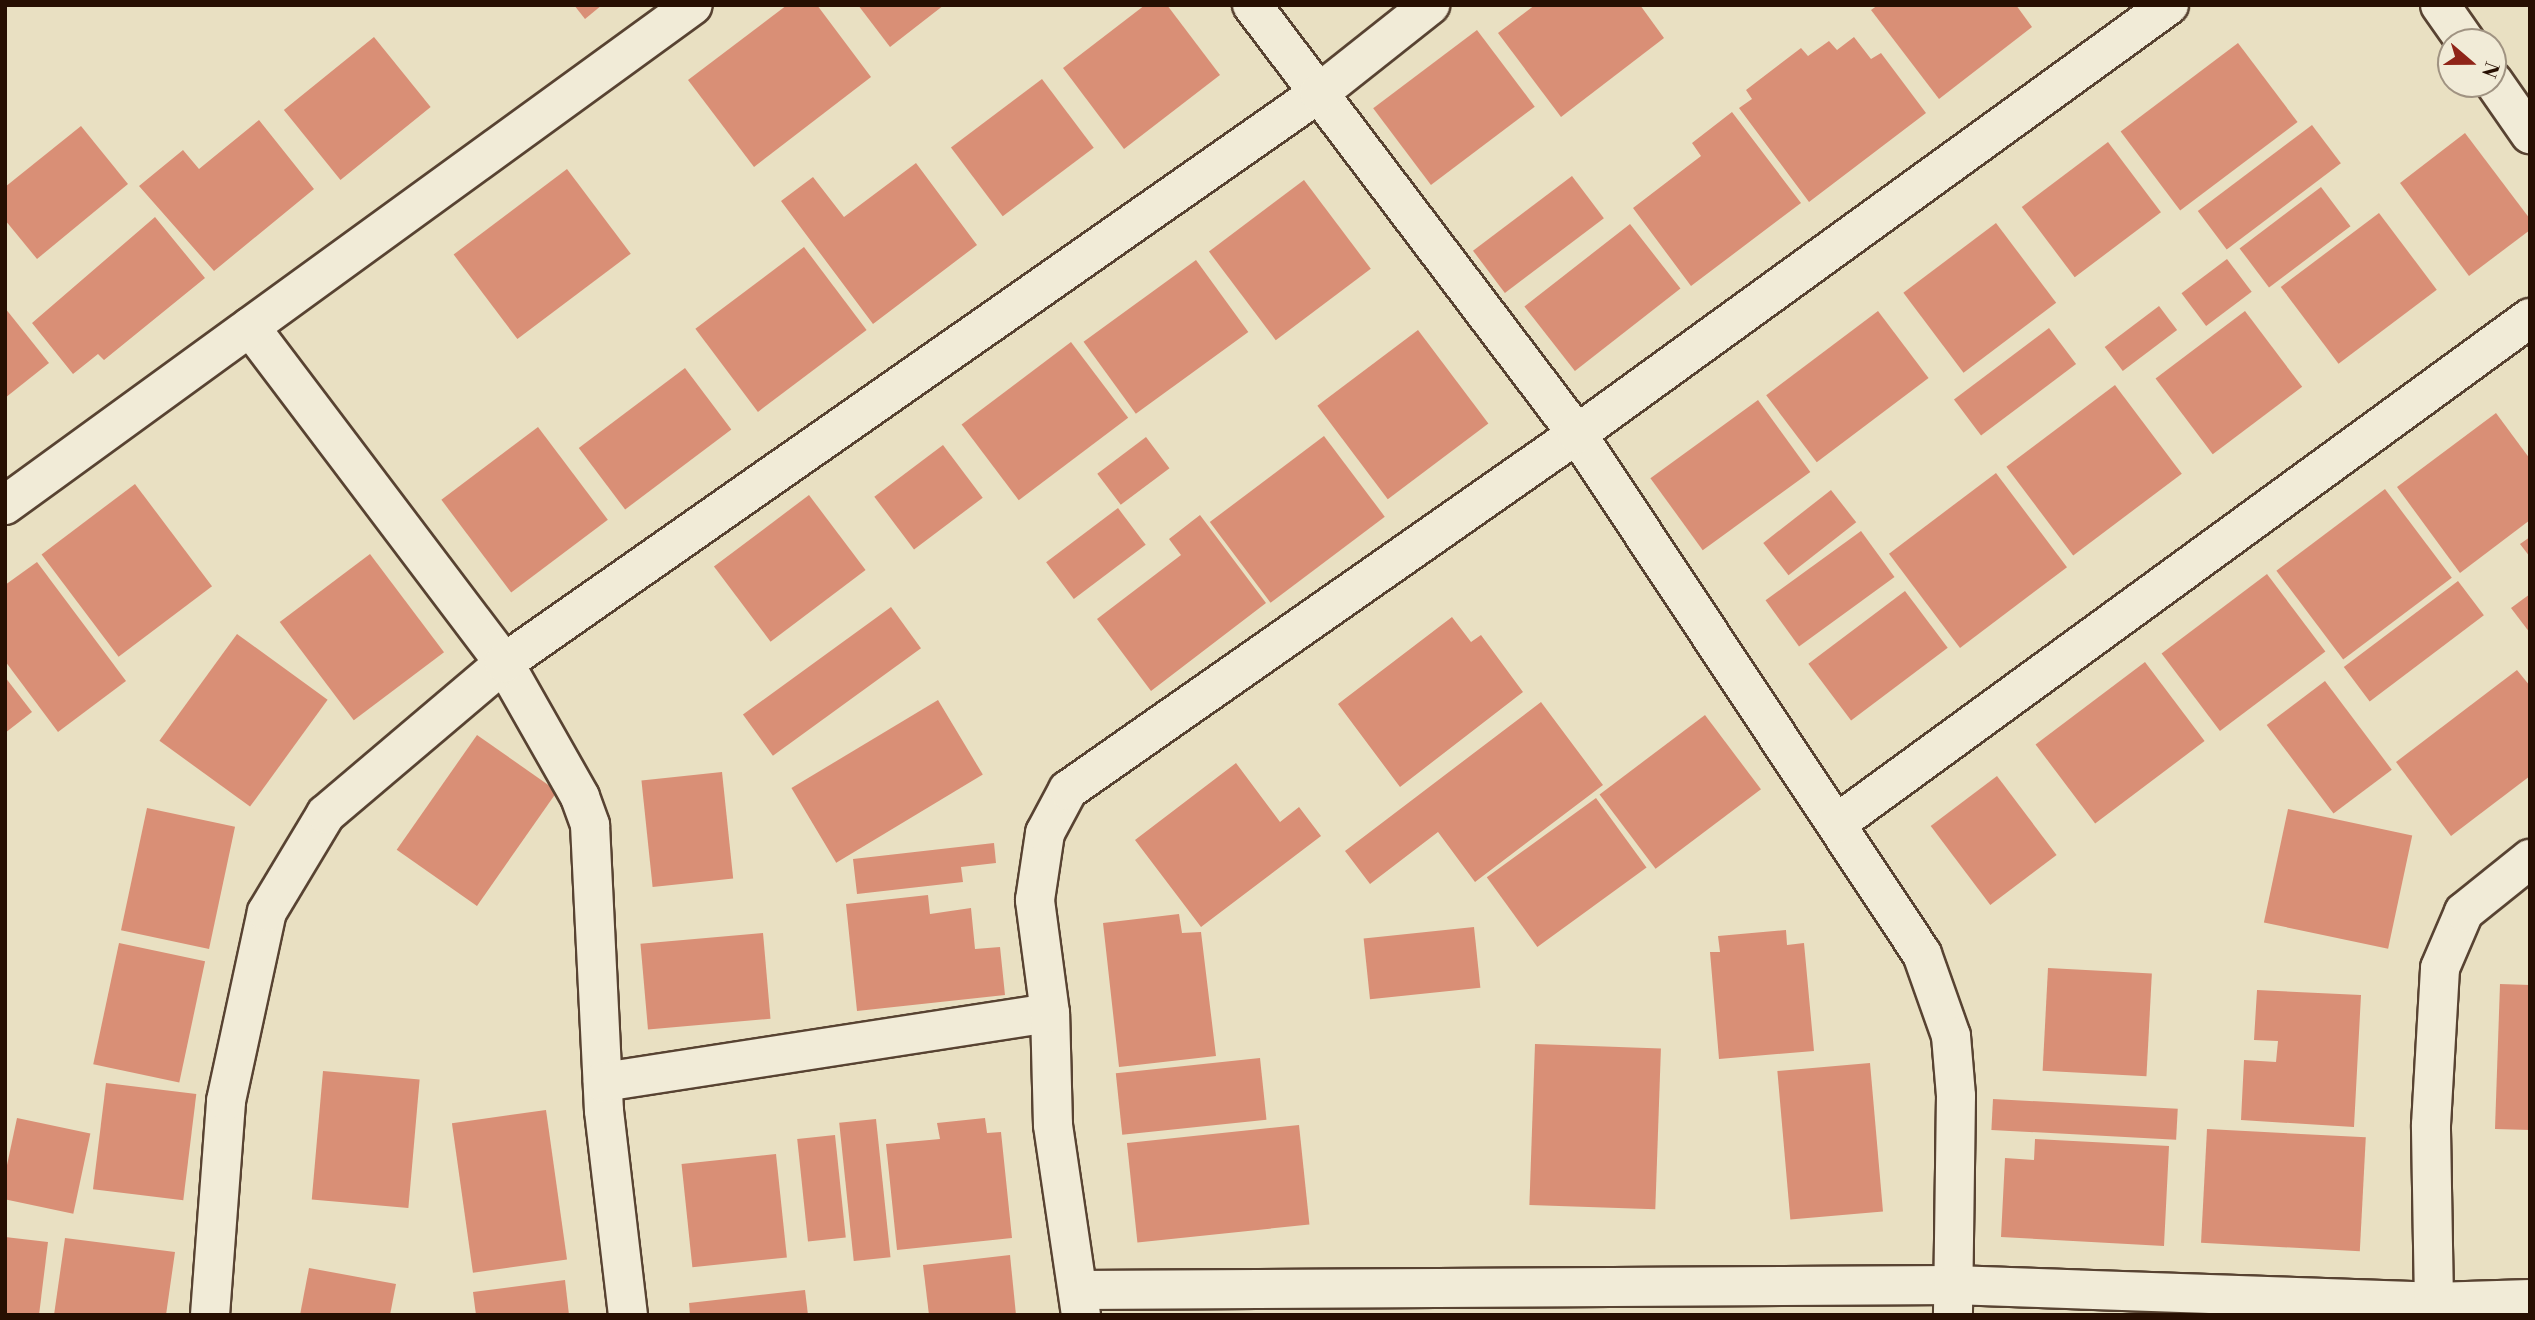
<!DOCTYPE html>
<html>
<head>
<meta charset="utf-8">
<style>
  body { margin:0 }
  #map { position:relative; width:2535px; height:1320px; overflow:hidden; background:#e9e0c2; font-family:"Libre Bodoni",serif }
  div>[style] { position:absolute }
  .building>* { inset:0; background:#d98f76; transform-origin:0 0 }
  .roads { filter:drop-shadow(2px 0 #584332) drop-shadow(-2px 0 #584332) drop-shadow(0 2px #584332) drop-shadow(0 -2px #584332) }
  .minor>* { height:38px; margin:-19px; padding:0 19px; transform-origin:19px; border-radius:19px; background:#f1ebd7 }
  span { translate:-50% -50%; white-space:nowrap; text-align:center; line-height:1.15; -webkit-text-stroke:6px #f1ebd7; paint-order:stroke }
  .frame { position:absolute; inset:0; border:7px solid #270f02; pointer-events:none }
  .north { position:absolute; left:2437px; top:28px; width:70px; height:70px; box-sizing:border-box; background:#f1ebd7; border:2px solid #a09382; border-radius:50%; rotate:110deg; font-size:19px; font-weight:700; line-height:28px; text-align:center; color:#270f02 }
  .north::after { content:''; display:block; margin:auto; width:24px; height:32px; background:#8f2418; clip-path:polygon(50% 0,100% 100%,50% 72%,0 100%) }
</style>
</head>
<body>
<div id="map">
  <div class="building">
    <i style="clip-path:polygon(574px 5px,602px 5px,585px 19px)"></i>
    <i style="clip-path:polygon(787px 5px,817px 5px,871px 77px,754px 167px,688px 80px)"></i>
    <i style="clip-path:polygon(858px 5px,944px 5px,890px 47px)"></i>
    <i style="clip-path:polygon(1145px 5px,1167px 5px,1220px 75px,1124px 149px,1063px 68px)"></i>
    <i style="clip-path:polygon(1535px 5px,1640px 5px,1664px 38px,1561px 117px,1498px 33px)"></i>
    <i style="clip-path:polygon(1878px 5px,2016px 5px,2032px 27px,1939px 99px,1871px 10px)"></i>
    <i style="left:1477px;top:30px;width:96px;height:130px;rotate:53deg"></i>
    <i style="left:374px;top:37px;width:90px;height:116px;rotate:51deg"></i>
    <i style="clip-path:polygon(1854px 37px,1871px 59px,1881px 53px,1926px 113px,1809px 202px,1739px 108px,1752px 99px,1746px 90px,1801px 48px,1808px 56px,1829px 41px,1837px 50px)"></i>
    <i style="left:2238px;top:43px;width:99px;height:147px;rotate:53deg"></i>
    <i style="left:1042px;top:79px;width:86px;height:114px;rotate:53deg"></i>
    <i style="clip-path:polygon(1732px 112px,1801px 203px,1691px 286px,1633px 208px,1701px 156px,1692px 143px)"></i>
    <i style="clip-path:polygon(259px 120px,314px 189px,214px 271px,139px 186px,183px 150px,199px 169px)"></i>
    <i style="left:2312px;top:125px;width:48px;height:143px;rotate:53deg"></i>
    <i style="clip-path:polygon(81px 126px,128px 184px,37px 259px,5px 220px,5px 187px)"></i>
    <i style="clip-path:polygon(2465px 133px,2530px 219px,2530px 230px,2469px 276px,2400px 183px)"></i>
    <i style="left:2108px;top:142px;width:88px;height:108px;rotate:53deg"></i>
    <i style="clip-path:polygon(916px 163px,977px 245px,873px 324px,781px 201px,813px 177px,844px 217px)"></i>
    <i style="left:567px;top:169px;width:106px;height:142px;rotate:53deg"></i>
    <i style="left:1572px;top:176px;width:53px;height:124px;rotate:53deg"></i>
    <i style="left:1304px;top:180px;width:111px;height:119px;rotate:53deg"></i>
    <i style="left:2321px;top:187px;width:49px;height:102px;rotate:53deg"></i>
    <i style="left:2379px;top:213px;width:96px;height:123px;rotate:53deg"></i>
    <i style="clip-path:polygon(155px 217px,205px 278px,104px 360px,98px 354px,73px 374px,32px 323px)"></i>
    <i style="left:1996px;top:223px;width:100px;height:116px;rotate:53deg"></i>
    <i style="left:1630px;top:224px;width:82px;height:134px;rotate:52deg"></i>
    <i style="left:804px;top:247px;width:104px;height:136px;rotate:53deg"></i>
    <i style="left:2227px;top:259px;width:41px;height:57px;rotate:53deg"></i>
    <i style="left:1196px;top:260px;width:89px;height:139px;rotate:54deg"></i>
    <i style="left:2159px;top:306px;width:30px;height:68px;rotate:53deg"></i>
    <i style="clip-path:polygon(5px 308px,49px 363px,5px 398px)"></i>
    <i style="left:1878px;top:311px;width:84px;height:140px;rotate:53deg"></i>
    <i style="left:2245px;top:311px;width:95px;height:112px;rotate:53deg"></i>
    <i style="left:2049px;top:328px;width:45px;height:119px;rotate:53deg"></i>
    <i style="left:1418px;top:330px;width:117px;height:126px;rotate:53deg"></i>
    <i style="left:1071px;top:342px;width:95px;height:137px;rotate:53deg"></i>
    <i style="left:685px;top:368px;width:77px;height:133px;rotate:53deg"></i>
    <i style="left:2115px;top:385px;width:111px;height:136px;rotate:53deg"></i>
    <i style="left:1758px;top:400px;width:89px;height:133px;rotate:54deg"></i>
    <i style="clip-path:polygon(2496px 413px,2530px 459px,2530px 520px,2460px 573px,2397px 487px)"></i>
    <i style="left:538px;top:427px;width:116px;height:121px;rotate:53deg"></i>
    <i style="left:1324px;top:436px;width:101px;height:143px;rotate:53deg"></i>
    <i style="left:1146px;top:437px;width:39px;height:61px;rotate:53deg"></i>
    <i style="left:943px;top:445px;width:66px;height:86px;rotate:53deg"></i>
    <i style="left:1996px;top:473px;width:118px;height:134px;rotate:53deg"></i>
    <i style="left:135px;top:484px;width:128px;height:117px;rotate:53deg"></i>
    <i style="left:2385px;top:489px;width:111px;height:136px;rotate:53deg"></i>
    <i style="left:1831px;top:490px;width:41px;height:86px;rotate:52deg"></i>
    <i style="left:809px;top:495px;width:94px;height:119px;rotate:53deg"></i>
    <i style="left:1118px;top:508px;width:46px;height:90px;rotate:53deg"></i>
    <i style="clip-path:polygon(1200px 515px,1266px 603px,1151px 691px,1097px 619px,1181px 555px,1169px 539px)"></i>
    <i style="left:1861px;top:531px;width:57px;height:118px;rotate:54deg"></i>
    <i style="clip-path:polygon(2530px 537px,2530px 557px,2520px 544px)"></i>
    <i style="left:370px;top:554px;width:123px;height:113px;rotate:53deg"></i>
    <i style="clip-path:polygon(37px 562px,126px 681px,58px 732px,5px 661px,5px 585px)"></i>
    <i style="left:2267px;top:574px;width:97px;height:132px;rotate:53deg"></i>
    <i style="left:2458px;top:581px;width:43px;height:143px;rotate:53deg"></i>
    <i style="left:1905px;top:591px;width:71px;height:121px;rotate:53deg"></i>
    <i style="clip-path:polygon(2530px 594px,2530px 633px,2511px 608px)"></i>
    <i style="left:891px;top:607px;width:51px;height:183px;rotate:54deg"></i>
    <i style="clip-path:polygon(1452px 617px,1471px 642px,1481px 635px,1523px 692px,1400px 787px,1338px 704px)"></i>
    <i style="left:237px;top:634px;width:112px;height:132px;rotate:36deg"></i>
    <i style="left:2145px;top:662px;width:99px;height:137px;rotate:53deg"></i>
    <i style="clip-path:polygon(2517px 670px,2530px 686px,2530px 776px,2451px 836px,2396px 762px)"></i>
    <i style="clip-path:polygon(5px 677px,32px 712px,5px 733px)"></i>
    <i style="left:2325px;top:681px;width:111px;height:73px;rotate:53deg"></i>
    <i style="left:938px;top:700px;width:87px;height:171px;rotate:59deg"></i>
    <i style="clip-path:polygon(1541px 702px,1603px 785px,1475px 882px,1438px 832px,1370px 884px,1345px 851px)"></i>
    <i style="left:1705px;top:715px;width:93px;height:132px;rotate:53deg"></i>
    <i style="left:477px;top:735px;width:98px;height:140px;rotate:35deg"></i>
    <i style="clip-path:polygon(1236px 763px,1280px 822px,1299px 807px,1321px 836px,1201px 927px,1135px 840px)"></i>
    <i style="left:722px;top:772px;width:107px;height:81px;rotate:84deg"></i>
    <i style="left:1997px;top:776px;width:99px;height:83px;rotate:53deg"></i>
    <i style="left:1596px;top:798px;width:86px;height:135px;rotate:54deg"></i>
    <i style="left:147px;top:808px;width:90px;height:125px;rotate:12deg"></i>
    <i style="left:2288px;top:809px;width:127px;height:116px;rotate:12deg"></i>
    <i style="clip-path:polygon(994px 843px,996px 863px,961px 867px,963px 882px,857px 894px,853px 859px)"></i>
    <i style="clip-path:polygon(928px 895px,930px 914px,971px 908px,975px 949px,1000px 947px,1005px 995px,857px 1011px,846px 904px)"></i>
    <i style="clip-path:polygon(1179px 914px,1182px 933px,1201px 932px,1216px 1056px,1119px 1067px,1103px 923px)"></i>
    <i style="left:1474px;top:927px;width:61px;height:111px;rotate:84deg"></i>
    <i style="clip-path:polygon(1786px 930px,1787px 945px,1804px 943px,1814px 1051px,1719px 1059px,1710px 952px,1720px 952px,1718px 936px)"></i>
    <i style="left:763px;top:933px;width:86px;height:123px;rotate:85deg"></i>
    <i style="left:119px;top:943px;width:88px;height:124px;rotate:12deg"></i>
    <i style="left:2048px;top:968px;width:104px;height:103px;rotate:3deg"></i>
    <i style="clip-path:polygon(2500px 984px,2530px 985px,2530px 1130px,2495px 1129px)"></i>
    <i style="clip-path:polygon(2257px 990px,2361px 995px,2354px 1127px,2241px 1120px,2244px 1060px,2276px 1062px,2278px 1041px,2254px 1040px)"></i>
    <i style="left:1535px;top:1044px;width:126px;height:161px;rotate:2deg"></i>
    <i style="left:1260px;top:1058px;width:62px;height:145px;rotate:84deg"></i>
    <i style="left:1870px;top:1063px;width:149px;height:93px;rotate:85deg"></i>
    <i style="left:323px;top:1071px;width:97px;height:129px;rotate:5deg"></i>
    <i style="left:106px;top:1083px;width:91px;height:107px;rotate:7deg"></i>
    <i style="left:1993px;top:1099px;width:185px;height:31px;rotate:3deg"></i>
    <i style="left:546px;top:1110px;width:151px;height:95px;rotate:82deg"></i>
    <i style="left:17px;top:1118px;width:75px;height:82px;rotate:12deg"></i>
    <i style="clip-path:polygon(985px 1118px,987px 1133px,1001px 1132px,1012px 1238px,897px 1250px,886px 1144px,940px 1139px,937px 1123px)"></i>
    <i style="left:876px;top:1119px;width:139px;height:37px;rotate:84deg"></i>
    <i style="left:1299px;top:1125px;width:100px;height:173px;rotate:84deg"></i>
    <i style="left:2207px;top:1129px;width:159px;height:114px;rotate:3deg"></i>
    <i style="left:835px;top:1135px;width:103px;height:38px;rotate:84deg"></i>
    <i style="clip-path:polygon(2035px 1139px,2169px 1146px,2164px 1246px,2001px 1237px,2005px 1158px,2034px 1160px)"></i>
    <i style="left:776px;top:1154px;width:104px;height:95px;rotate:84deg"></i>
    <i style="clip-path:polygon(5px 1237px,48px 1242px,39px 1315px,5px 1315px)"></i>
    <i style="clip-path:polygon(65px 1238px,175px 1252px,166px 1315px,54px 1315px)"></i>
    <i style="clip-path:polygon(1010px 1255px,1016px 1315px,929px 1315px,923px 1265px)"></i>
    <i style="clip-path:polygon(309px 1268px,396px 1284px,390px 1315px,300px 1315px)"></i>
    <i style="clip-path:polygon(565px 1280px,569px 1315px,476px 1315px,473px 1292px)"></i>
    <i style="clip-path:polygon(805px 1290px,808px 1315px,690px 1315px,689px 1303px)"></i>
  </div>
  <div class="roads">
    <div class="minor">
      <i style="left:1252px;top:5px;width:538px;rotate:52.85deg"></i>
      <i style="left:1577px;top:434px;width:624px;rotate:56.44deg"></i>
      <i style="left:1922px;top:954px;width:87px;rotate:70.5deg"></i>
      <i style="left:1951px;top:1036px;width:60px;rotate:85.2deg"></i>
      <i style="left:1956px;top:1096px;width:219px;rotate:90.8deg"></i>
      <i style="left:2440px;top:5px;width:45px;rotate:54.9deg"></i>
      <i style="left:2493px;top:81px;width:65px;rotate:55.1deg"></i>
      <i style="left:250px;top:327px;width:421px;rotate:52.9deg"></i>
      <i style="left:504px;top:663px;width:154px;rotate:60.4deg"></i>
      <i style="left:580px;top:797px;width:30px;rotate:70deg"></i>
      <i style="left:590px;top:825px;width:286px;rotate:87.2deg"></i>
      <i style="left:604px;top:1111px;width:205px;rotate:83.3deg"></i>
      <i style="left:5px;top:505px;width:850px;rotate:-36.01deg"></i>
      <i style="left:1836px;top:824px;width:859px;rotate:-36.1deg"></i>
      <i style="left:603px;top:1082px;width:452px;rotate:-8.8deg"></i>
      <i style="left:1079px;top:1290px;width:874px;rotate:-0.33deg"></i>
      <i style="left:1953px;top:1285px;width:481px;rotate:2deg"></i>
      <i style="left:2434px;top:1302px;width:96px;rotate:-1.8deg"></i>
      <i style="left:2434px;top:1302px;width:177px;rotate:-91deg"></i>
      <i style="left:2431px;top:1125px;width:157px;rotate:-86.7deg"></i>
      <i style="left:2440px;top:968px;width:61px;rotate:-66.8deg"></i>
      <i style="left:2464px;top:912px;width:85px;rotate:-38.8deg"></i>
      <i style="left:210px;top:1315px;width:215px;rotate:-85.7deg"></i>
      <i style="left:226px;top:1101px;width:193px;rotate:-77.8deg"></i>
      <i style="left:267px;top:912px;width:114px;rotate:-59deg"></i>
      <i style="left:326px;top:814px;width:233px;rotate:-40.3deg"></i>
      <i style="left:504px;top:663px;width:995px;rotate:-34.97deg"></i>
      <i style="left:1319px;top:93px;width:142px;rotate:-38.4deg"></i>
      <i style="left:1081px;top:1315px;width:192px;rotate:-98.4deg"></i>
      <i style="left:1053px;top:1125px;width:112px;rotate:-91.5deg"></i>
      <i style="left:1050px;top:1013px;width:114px;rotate:-97.6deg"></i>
      <i style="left:1035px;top:900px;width:68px;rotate:-81.5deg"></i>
      <i style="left:1045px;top:833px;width:49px;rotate:-61.9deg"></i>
      <i style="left:1068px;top:790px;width:621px;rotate:-34.97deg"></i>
      <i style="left:1577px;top:434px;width:731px;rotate:-35.93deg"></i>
    </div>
  </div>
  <div class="frame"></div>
  <div class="north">N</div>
</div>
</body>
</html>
